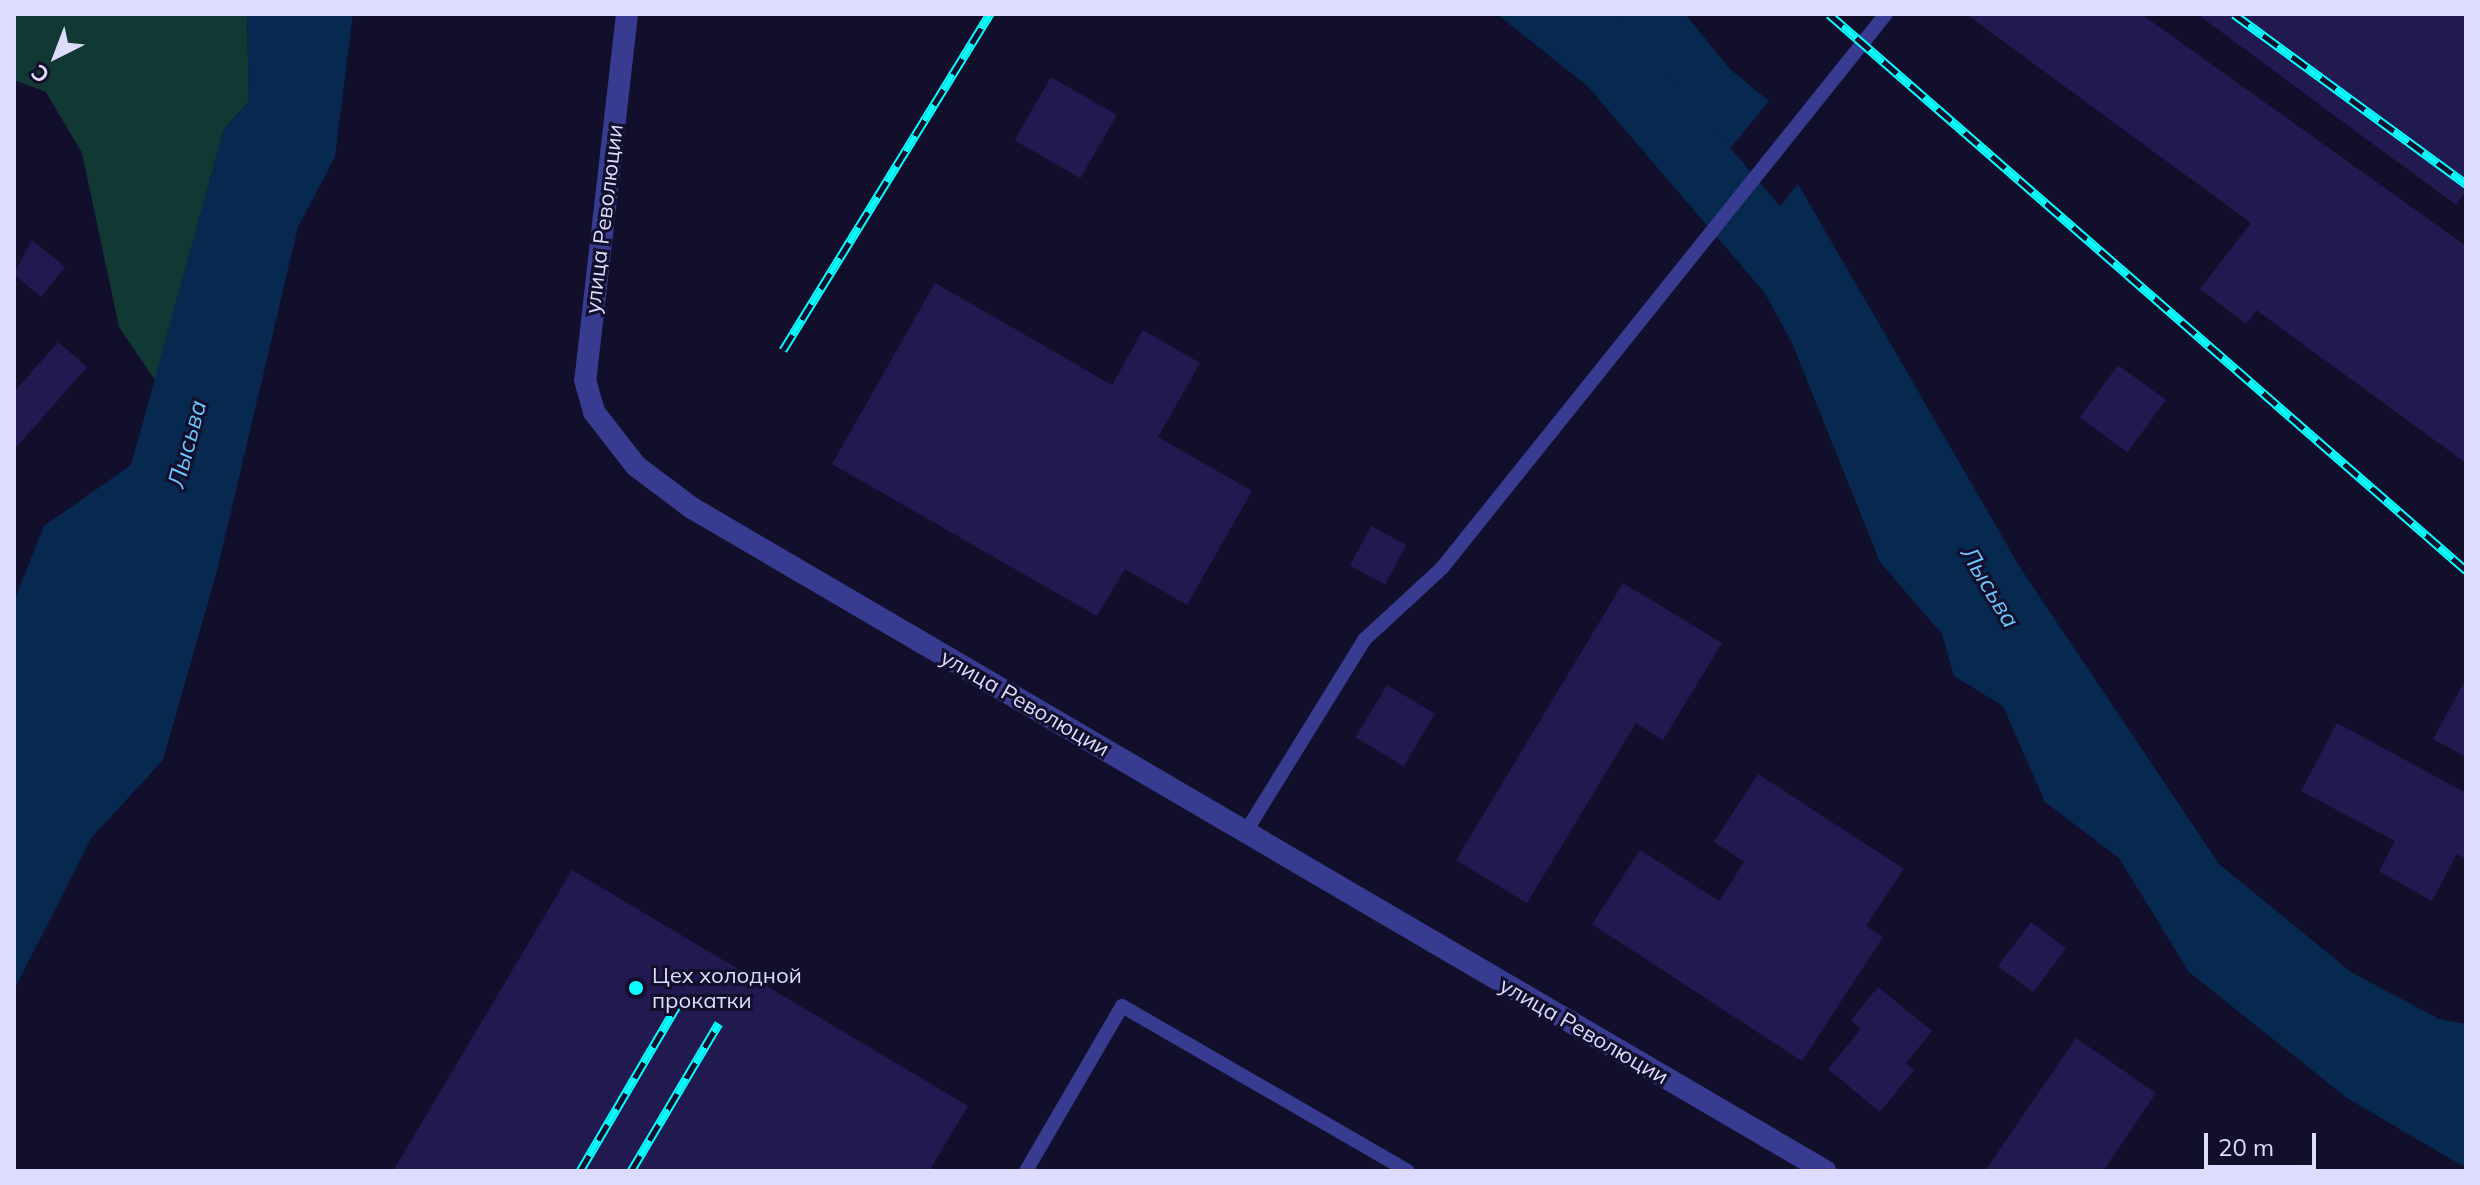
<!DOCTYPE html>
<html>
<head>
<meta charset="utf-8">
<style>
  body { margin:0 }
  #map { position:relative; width:2480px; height:1185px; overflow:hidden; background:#120f2d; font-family:Mulish,sans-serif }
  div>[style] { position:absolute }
  .green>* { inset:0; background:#123833 }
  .water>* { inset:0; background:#07284f }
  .river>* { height:68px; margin:-34px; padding:0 34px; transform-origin:34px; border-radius:34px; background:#07284f }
  .building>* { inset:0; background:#201a50; transform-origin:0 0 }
  .service>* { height:14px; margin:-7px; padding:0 7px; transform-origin:7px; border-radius:7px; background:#373c90 }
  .tertiary>* { height:22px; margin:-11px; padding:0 11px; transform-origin:11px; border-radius:11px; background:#373c90 }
  .rail>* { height:9px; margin-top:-4.5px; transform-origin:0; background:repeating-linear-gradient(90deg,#120f2d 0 18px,#08fdff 0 36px); box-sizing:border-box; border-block:2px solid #08fdff }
  .dots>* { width:22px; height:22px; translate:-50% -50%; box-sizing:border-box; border:4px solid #120f2d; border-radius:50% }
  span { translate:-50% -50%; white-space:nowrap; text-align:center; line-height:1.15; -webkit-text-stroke:6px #120f2d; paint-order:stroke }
  .street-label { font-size:22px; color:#dddcff }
  .poi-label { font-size:22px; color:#dddcff }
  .left { translate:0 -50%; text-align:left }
  .water-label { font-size:24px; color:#6ac8ff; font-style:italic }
  .frame { position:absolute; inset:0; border:16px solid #dddcff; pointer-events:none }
  .north { position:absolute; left:16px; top:16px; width:80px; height:80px; -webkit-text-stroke:6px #120f2d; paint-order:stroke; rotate:222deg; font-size:22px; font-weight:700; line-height:32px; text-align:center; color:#dddcff }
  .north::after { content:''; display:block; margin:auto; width:28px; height:36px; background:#dddcff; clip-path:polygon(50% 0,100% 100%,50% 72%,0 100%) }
  .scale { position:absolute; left:2204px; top:1133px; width:112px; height:36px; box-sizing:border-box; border:4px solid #dddcff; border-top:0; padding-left:10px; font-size:24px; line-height:28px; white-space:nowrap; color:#dddcff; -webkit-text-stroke:6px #120f2d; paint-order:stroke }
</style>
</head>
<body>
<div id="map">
  <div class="green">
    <i style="clip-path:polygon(14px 14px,247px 14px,249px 101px,224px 129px,155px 380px,119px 327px,82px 153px,46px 92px,14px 80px)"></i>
  </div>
  <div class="water">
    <i style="clip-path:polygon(247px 14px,353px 14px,335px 157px,298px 227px,217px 571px,163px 760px,92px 837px,14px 990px,14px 601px,44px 526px,131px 465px,224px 129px,249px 101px)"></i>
    <i style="clip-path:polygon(1497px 14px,1685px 14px,1730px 69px,1769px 101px,1686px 202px,1626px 117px)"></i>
    <i style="clip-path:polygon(1798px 184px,2021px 569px,2219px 864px,2351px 972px,2439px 1019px,2466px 1024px,2466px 1168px,2347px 1098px,2189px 972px,2119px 858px,2045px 802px,2003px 706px,1954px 676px,1942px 634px,1880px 562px,1792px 343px,1743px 253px)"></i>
  </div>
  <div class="river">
    <i style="left:1562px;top:14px;width:30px;rotate:37deg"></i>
    <i style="left:1586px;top:32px;width:360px;rotate:49.4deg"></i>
  </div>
  <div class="building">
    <i style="clip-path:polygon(1966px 14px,2141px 14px,2466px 246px,2466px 463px,2256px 310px,2246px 324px,2200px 289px,2251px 223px)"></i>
    <i style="clip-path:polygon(2197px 14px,2466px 14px,2466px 191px,2456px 205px)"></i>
    <i style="left:1051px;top:77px;width:76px;height:73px;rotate:30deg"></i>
    <i style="clip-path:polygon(32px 240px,65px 267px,41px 297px,14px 274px)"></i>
    <i style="clip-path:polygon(935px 283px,1112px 385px,1143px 330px,1200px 363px,1158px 437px,1252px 491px,1187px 605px,1125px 569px,1097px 616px,832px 464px)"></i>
    <i style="clip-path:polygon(58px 342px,87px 367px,14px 450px,14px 392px)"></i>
    <i style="left:2118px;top:365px;width:59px;height:65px;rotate:36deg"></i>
    <i style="left:1371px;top:526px;width:40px;height:45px;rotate:28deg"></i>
    <i style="clip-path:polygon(1623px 583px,1722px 643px,1663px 740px,1636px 723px,1527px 903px,1456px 860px)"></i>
    <i style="clip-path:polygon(2466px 679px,2466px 757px,2433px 739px)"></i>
    <i style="left:1387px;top:685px;width:56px;height:61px;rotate:31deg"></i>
    <i style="clip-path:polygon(2337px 723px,2466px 793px,2466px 859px,2457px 854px,2432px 901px,2379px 871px,2395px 841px,2301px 791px)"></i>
    <i style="clip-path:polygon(1758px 774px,1904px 869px,1866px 926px,1883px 937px,1802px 1061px,1592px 924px,1640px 850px,1719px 901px,1744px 862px,1714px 842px)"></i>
    <i style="clip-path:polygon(572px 870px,968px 1106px,929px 1171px,393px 1171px)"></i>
    <i style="left:2031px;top:922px;width:44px;height:55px;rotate:37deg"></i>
    <i style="clip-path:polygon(1878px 987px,1932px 1031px,1906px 1063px,1914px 1070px,1880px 1112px,1828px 1069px,1861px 1029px,1851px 1020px)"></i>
    <i style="clip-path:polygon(2076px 1038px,2156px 1093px,2103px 1171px,1985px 1171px)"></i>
  </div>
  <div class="service">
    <i style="left:1245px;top:833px;width:228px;rotate:-58.3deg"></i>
    <i style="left:1365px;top:639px;width:105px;rotate:-42.7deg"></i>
    <i style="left:1442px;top:568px;width:710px;rotate:-51.29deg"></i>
    <i style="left:1026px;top:1171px;width:191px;rotate:-59.8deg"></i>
    <i style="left:1122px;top:1006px;width:330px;rotate:30deg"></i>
  </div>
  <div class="tertiary">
    <i style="left:627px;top:14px;width:368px;rotate:96.5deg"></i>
    <i style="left:585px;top:380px;width:33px;rotate:74deg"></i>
    <i style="left:594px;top:412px;width:68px;rotate:52.1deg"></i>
    <i style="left:636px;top:466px;width:70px;rotate:36.9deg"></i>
    <i style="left:692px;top:508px;width:1313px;rotate:30.33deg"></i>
  </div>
  <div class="rail">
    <i style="left:1829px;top:14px;width:846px;rotate:41.12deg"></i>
    <i style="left:2234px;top:14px;width:288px;rotate:36.2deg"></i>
    <i style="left:783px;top:350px;width:395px;rotate:-58.4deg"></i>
    <i style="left:580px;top:1171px;width:199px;rotate:-59.6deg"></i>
    <i style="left:631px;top:1171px;width:172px;rotate:-59.3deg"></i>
  </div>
  <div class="dots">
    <i style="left:636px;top:988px;background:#08fdff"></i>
  </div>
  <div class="street-label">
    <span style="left:604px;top:219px;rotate:-83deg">улица Революции</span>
    <span style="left:1025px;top:703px;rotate:30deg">улица Революции</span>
    <span style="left:1584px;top:1031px;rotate:30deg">улица Революции</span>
  </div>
  <div class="poi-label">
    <span class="left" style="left:652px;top:988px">Цех холодной<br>прокатки</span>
  </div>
  <div class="water-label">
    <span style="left:187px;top:444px;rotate:-75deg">Лысьва</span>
    <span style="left:1990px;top:587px;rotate:59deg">Лысьва</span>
  </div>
  <div class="frame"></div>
  <div class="north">С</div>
  <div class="scale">20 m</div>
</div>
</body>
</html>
